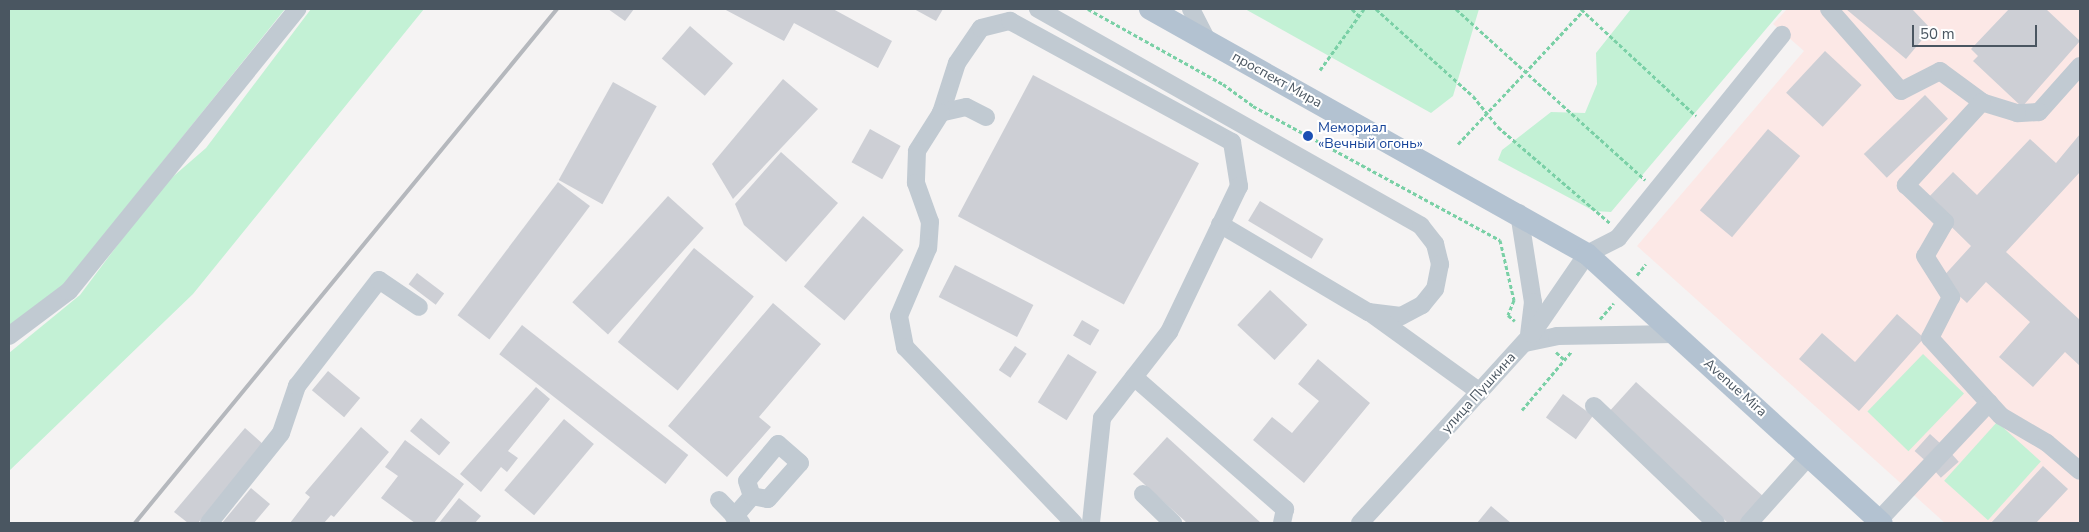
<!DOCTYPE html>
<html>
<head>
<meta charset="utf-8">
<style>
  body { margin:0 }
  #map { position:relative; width:2089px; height:532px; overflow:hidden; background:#f5f3f3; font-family:"Nunito Sans",sans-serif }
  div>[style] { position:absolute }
  .medical>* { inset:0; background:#fce8e6 }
  .green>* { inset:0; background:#c3f1d5; transform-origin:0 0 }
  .building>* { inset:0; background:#cdcfd5; transform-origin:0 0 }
  .path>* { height:3px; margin-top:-1.5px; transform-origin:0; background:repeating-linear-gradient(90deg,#7ad0a6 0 4px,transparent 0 6.5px) }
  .minor>* { height:18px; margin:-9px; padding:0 9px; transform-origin:9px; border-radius:9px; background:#c1cad2 }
  .major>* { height:22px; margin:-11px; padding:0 11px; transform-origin:11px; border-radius:11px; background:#b3c2d1 }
  .rail>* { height:4px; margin:-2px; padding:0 2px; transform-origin:2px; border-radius:2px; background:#b5b8bd }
  .dots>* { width:14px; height:14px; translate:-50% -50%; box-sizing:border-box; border:2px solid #fff; border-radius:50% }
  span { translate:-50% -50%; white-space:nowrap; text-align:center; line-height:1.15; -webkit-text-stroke:4px #fff; paint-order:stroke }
  .street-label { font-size:14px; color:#4a5661 }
  .transit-label { font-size:14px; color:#164399 }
  .left { translate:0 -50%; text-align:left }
  .frame { position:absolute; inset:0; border:10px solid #4a5661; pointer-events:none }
  .scale { position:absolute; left:1912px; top:25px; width:125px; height:22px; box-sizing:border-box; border:2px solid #4a5661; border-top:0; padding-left:6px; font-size:15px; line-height:18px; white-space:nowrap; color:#4a5661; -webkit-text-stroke:4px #fff; paint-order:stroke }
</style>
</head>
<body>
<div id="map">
  <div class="medical">
    <i style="clip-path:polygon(1787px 9px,2080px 9px,2080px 523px,1945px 523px,1637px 246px,1804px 51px,1773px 24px)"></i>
  </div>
  <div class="green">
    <i style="clip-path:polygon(9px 9px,285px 9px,62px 287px,9px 328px)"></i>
    <i style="clip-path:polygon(311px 9px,424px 9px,193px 294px,9px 471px,9px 353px,80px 295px,161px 187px,206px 148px)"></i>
    <i style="clip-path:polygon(1245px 9px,1479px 9px,1453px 96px,1431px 113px)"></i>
    <i style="clip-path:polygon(1631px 9px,1783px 9px,1611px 212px,1594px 211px,1498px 160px,1502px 150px,1551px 112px,1585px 113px,1597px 84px,1596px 53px)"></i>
    <i style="left:1923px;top:354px;width:57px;height:80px;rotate:44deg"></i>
    <i style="left:1997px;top:422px;width:59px;height:79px;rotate:42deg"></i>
  </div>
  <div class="building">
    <i style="clip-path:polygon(608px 9px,634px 9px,625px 21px)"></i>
    <i style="clip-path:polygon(724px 9px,833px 9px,892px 41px,878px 68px,794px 23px,784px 41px)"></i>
    <i style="clip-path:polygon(914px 9px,943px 9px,936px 21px)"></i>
    <i style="clip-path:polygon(1846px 9px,1912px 9px,1931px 29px,1906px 59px)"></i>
    <i style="clip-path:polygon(2009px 9px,2046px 9px,2080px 41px,2022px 107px,1973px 61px,1978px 56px,1971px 49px)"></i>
    <i style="left:690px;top:26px;width:57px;height:43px;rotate:41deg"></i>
    <i style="left:1825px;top:51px;width:50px;height:57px;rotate:43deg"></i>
    <i style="left:1033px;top:75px;width:188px;height:160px;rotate:28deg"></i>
    <i style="clip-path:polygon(783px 79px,818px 109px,733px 199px,712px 164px)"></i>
    <i style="left:613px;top:82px;width:50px;height:112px;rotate:29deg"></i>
    <i style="left:1925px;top:95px;width:33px;height:85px;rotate:46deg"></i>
    <i style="left:870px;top:129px;width:35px;height:38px;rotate:29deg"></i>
    <i style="left:1768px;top:129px;width:42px;height:106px;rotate:40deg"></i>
    <i style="clip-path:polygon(2080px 134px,2080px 172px,2006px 252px,2080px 320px,2080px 366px,2065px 352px,2033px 387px,1999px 357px,2030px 322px,1986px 282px,1967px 303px,1941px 279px,1971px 246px,1925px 201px,1953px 172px,1977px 195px,2030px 139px,2056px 163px)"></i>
    <i style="clip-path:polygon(781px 152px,838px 203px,786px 262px,744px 225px,735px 204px)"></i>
    <i style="left:558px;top:182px;width:40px;height:167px;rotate:37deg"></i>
    <i style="left:668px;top:196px;width:48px;height:143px;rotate:42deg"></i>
    <i style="left:1260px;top:201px;width:74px;height:23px;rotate:31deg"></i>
    <i style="left:863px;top:216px;width:53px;height:92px;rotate:40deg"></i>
    <i style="left:694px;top:248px;width:77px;height:121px;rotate:39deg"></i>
    <i style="left:955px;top:265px;width:88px;height:36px;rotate:27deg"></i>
    <i style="left:417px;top:273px;width:34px;height:14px;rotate:37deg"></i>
    <i style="left:1270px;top:290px;width:51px;height:48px;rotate:43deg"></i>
    <i style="clip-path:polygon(773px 303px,821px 344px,759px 417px,771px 427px,727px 477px,668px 426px)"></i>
    <i style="clip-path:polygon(1897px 314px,1924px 338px,1859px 411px,1799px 359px,1822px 333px,1855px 362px)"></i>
    <i style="left:1082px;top:320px;width:20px;height:18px;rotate:30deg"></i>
    <i style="left:522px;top:325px;width:211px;height:37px;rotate:38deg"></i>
    <i style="left:1015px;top:346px;width:14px;height:29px;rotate:34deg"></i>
    <i style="left:1068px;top:354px;width:34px;height:57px;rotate:32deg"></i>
    <i style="clip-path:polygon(1318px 359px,1370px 403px,1304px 483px,1253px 440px,1272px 417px,1292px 433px,1319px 401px,1298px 384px)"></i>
    <i style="left:328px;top:371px;width:42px;height:25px;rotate:40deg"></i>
    <i style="clip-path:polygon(1636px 382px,1764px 497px,1741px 523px,1728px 523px,1607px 414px)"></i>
    <i style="clip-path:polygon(536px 387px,550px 399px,508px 451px,518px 458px,507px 472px,501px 467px,481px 492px,460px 474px)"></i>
    <i style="left:1563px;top:394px;width:37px;height:29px;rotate:36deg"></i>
    <i style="left:421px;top:418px;width:38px;height:17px;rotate:40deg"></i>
    <i style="left:564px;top:419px;width:39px;height:93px;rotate:40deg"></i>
    <i style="clip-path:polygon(361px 427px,389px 452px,334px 517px,331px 515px,324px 523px,290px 523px,310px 497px,305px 493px)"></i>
    <i style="clip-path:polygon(245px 428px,264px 445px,198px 523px,188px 523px,174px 512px)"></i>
    <i style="left:1930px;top:434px;width:13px;height:23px;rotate:42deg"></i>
    <i style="clip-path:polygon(1167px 437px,1261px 523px,1187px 523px,1133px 474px)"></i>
    <i style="clip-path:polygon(405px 440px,464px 484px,434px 523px,415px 523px,381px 498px,398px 476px,385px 467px)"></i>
    <i style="left:1950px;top:452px;width:13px;height:24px;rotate:48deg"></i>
    <i style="clip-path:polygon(2043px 466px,2068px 489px,2036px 523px,1991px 523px)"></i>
    <i style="clip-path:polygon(251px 488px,270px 504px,254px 523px,222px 523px)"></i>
    <i style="clip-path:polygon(459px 498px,481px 516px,475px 523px,439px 523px)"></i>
    <i style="clip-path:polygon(1491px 506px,1511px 523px,1477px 523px)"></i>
  </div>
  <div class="path">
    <i style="left:1088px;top:9px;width:154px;rotate:29.1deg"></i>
    <i style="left:1223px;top:84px;width:37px;rotate:36deg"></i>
    <i style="left:1253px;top:106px;width:281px;rotate:28.5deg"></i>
    <i style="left:1500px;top:240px;width:62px;rotate:76.9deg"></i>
    <i style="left:1514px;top:300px;width:16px;rotate:112deg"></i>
    <i style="left:1508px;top:315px;width:9px;rotate:41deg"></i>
    <i style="left:1352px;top:9px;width:10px;rotate:45deg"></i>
    <i style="left:1376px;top:9px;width:130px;rotate:41.9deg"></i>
    <i style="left:1473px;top:96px;width:40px;rotate:51deg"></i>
    <i style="left:1498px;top:127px;width:148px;rotate:40.6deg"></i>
    <i style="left:1456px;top:9px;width:255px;rotate:42.1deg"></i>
    <i style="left:1581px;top:9px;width:157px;rotate:42.9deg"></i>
    <i style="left:1320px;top:70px;width:75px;rotate:-54.2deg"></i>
    <i style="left:1458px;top:144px;width:183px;rotate:-46.8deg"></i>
    <i style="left:1637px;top:275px;width:14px;rotate:-51deg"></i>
    <i style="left:1600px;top:319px;width:21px;rotate:-49deg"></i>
    <i style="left:1556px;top:352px;width:12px;rotate:42deg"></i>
    <i style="left:1522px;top:410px;width:76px;rotate:-49.8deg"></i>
  </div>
  <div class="minor">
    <i style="left:1038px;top:9px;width:440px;rotate:29.5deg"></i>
    <i style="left:1421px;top:226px;width:23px;rotate:52deg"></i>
    <i style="left:1435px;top:244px;width:21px;rotate:76deg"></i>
    <i style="left:1440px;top:264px;width:25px;rotate:101deg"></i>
    <i style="left:1435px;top:289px;width:21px;rotate:129deg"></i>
    <i style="left:1422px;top:305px;width:24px;rotate:152deg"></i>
    <i style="left:1401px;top:316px;width:33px;rotate:-173deg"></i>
    <i style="left:1368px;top:312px;width:172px;rotate:-149.3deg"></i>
    <i style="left:1191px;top:9px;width:35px;rotate:63deg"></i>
    <i style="left:1829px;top:9px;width:109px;rotate:48.7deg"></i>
    <i style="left:1901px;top:91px;width:44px;rotate:-27.1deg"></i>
    <i style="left:1940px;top:71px;width:52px;rotate:36.4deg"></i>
    <i style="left:2080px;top:66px;width:62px;rotate:131.7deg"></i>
    <i style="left:2039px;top:112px;width:22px;rotate:177deg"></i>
    <i style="left:2017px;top:113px;width:37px;rotate:-163deg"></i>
    <i style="left:1982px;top:102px;width:113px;rotate:132.5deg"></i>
    <i style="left:1906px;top:185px;width:54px;rotate:43.5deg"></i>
    <i style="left:1945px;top:222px;width:39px;rotate:120deg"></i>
    <i style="left:1925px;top:256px;width:49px;rotate:57.6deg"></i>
    <i style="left:1951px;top:297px;width:46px;rotate:117.1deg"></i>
    <i style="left:1930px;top:338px;width:105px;rotate:47.7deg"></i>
    <i style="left:2001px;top:416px;width:53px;rotate:30.4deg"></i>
    <i style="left:2047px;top:443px;width:43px;rotate:40.3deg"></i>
    <i style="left:941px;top:113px;width:52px;rotate:-72.3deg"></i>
    <i style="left:957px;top:63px;width:42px;rotate:-55.6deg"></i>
    <i style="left:981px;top:28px;width:30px;rotate:-14deg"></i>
    <i style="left:1010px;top:21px;width:253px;rotate:28.6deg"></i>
    <i style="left:1232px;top:142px;width:45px;rotate:81deg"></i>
    <i style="left:1239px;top:186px;width:162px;rotate:115.6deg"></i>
    <i style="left:1169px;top:332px;width:109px;rotate:127.9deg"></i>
    <i style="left:1102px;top:418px;width:106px;rotate:96deg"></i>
    <i style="left:986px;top:117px;width:22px;rotate:-153deg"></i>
    <i style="left:966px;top:107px;width:26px;rotate:167deg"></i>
    <i style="left:941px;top:113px;width:45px;rotate:122.3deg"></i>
    <i style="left:917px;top:151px;width:32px;rotate:92deg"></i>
    <i style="left:916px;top:183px;width:41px;rotate:70.3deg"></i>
    <i style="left:930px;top:222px;width:26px;rotate:94deg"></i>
    <i style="left:928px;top:248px;width:74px;rotate:113.1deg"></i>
    <i style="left:899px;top:316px;width:32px;rotate:79deg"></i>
    <i style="left:905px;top:347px;width:244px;rotate:46.2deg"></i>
    <i style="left:1519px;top:213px;width:90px;rotate:81.1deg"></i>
    <i style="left:1533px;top:302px;width:31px;rotate:97deg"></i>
    <i style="left:1369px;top:312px;width:137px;rotate:35.8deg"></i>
    <i style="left:9px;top:336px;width:75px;rotate:-36.9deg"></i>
    <i style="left:69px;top:291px;width:363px;rotate:-51deg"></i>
    <i style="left:1525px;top:343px;width:33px;rotate:-12deg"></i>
    <i style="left:1557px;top:336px;width:118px;rotate:-1deg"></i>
    <i style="left:1134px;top:377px;width:201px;rotate:41.2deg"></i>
    <i style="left:1285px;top:509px;width:14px;rotate:102deg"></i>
    <i style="left:1594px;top:406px;width:169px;rotate:43.8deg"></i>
    <i style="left:1143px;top:494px;width:42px;rotate:44deg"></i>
    <i style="left:719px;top:500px;width:32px;rotate:46deg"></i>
    <i style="left:734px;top:517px;width:28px;rotate:-49deg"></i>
    <i style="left:752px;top:496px;width:16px;rotate:11deg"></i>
    <i style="left:768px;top:499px;width:48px;rotate:-48.4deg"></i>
    <i style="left:800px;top:463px;width:29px;rotate:-139deg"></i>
    <i style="left:778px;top:444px;width:48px;rotate:130deg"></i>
    <i style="left:747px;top:481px;width:16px;rotate:72deg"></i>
    <i style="left:1879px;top:520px;width:161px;rotate:-46.8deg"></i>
    <i style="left:209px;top:523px;width:115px;rotate:-51.3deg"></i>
    <i style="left:281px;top:433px;width:50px;rotate:-71.2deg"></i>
    <i style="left:297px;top:386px;width:134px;rotate:-52.3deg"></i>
    <i style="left:379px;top:280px;width:48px;rotate:34deg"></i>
    <i style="left:1360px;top:523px;width:256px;rotate:-47.7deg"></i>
    <i style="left:1532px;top:334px;width:97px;rotate:-55.5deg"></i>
    <i style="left:1587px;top:254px;width:35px;rotate:-27deg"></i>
    <i style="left:1618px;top:238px;width:261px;rotate:-51.1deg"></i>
    <i style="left:1749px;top:523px;width:90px;rotate:-48.2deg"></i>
  </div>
  <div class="major">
    <i style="left:1150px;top:9px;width:501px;rotate:29.28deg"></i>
    <i style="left:1587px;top:254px;width:399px;rotate:42.4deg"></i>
  </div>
  <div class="rail">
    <i style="left:135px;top:523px;width:665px;rotate:-50.61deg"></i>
  </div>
  <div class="dots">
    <i style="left:1308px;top:136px;background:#1a4fb4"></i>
  </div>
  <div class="street-label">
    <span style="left:1277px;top:80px;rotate:29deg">проспект Мира</span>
    <span style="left:1735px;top:388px;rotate:42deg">Avenue Mira</span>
    <span style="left:1479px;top:393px;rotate:-48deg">улица Пушкина</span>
  </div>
  <div class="transit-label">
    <span class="left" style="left:1318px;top:136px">Мемориал<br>«Вечный огонь»</span>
  </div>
  <div class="frame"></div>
  <div class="scale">50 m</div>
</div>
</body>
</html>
